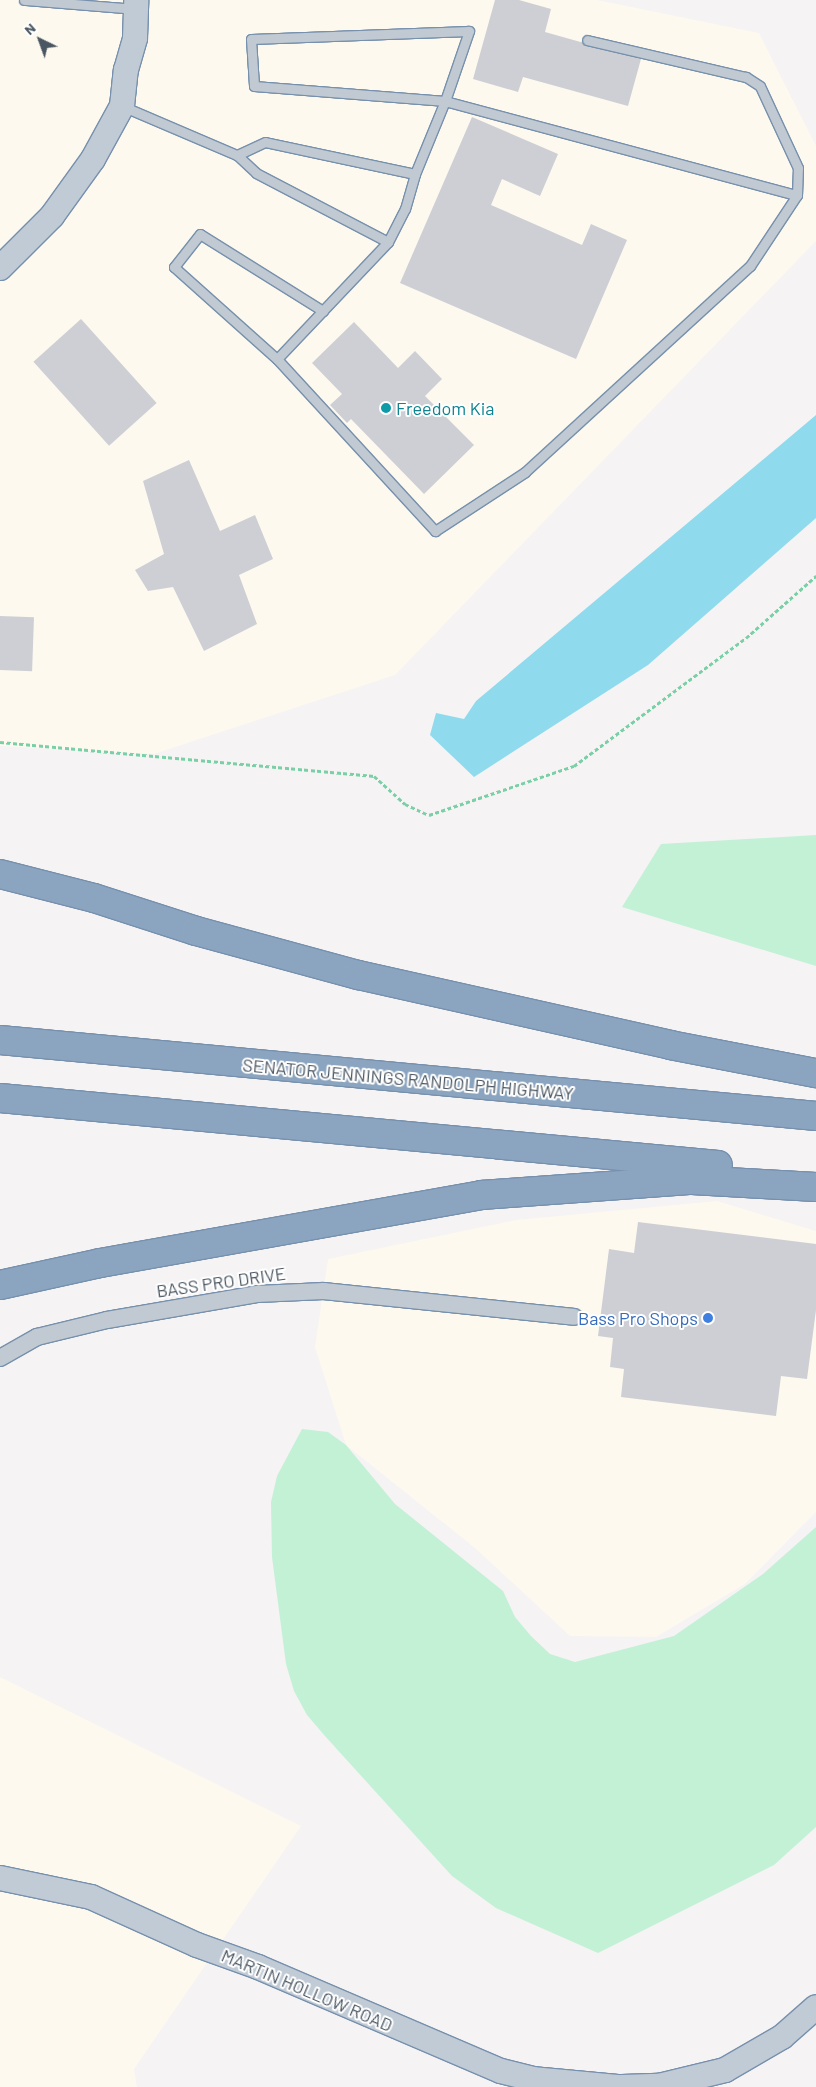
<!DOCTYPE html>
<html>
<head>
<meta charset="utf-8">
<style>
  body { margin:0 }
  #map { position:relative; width:816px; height:2087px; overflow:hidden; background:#f5f3f3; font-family:Barlow,sans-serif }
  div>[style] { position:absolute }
  .commercial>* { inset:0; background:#fdf9ef }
  .green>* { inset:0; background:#c3f1d5 }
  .water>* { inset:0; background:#90daee }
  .building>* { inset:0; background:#cdcfd5; transform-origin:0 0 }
  .path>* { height:3px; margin-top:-1.5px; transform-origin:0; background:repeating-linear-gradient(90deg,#7ad0a6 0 4px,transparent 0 6.5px) }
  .roads { filter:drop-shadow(1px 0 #7690ad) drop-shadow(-1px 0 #7690ad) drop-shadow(0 1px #7690ad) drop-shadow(0 -1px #7690ad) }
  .lane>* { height:9px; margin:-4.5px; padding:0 4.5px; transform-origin:4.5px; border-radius:4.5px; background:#c1cad2 }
  .street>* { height:16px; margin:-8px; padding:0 8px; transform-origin:8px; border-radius:8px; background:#c1cad2 }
  .secondary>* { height:24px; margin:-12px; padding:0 12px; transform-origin:12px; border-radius:12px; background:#c1cbd6 }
  .highway>* { height:28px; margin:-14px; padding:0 14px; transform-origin:14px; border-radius:14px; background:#8ba5c1 }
  .dots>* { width:14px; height:14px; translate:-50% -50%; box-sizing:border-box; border:2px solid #fff; border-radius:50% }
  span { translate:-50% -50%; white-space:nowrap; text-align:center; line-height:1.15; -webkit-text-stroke:4px #fff; paint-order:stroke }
  .culture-label { font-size:18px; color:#0d838f }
  .left { translate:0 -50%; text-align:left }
  .street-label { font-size:18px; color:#4a5661 }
  .shop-label { font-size:18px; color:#366cbe }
  .right { translate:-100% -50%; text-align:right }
  .north { position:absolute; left:15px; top:15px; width:50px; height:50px; -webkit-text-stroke:4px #fff; paint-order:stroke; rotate:318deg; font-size:14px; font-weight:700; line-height:20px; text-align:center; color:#4a5661 }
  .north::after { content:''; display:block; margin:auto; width:18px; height:22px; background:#4a5661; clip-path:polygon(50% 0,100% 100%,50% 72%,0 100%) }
</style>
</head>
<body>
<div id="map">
  <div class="commercial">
    <i style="clip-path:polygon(0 0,597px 0,759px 33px,816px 146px,816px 241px,395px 675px,154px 754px,0 746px)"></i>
    <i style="clip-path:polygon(717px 1201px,816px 1231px,816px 1512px,745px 1584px,656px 1637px,570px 1636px,475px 1548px,346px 1445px,315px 1347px,328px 1259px,516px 1220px)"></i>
    <i style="clip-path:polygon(0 1677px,301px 1826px,134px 2069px,137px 2087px,0 2087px)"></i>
  </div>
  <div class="green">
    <i style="clip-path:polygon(816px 835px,816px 966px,622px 907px,661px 844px)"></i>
    <i style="clip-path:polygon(302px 1429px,328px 1432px,346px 1445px,395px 1504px,503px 1591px,515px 1617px,531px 1636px,550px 1654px,575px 1662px,674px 1636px,763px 1574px,816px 1527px,816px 1827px,774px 1865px,598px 1953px,496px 1908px,452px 1876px,325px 1736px,307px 1715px,294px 1691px,286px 1664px,272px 1557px,271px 1502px,277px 1476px)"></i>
  </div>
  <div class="water">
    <i style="clip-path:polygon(816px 415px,816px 518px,648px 665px,474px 777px,430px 735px,436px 713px,464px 719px,476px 701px)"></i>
  </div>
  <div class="building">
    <i style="clip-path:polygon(495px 0,519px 0,551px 9px,545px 32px,641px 59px,628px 106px,523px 77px,518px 92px,473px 79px)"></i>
    <i style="clip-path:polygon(472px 117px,558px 154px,540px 196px,502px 179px,491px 205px,582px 245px,591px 224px,627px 240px,576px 359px,400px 283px)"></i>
    <i style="left:81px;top:319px;width:113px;height:64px;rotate:48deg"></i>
    <i style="clip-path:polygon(354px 322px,398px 368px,415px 351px,442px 379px,425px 396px,474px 445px,424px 494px,351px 419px,347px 423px,330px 405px,342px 394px,312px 363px)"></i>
    <i style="clip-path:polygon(189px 460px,220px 531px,255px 515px,273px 559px,239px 575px,257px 624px,204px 651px,173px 587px,148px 591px,135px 570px,164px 554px,143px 481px)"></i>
    <i style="left:0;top:616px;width:34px;height:54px;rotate:2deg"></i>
    <i style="clip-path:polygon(638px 1222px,816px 1244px,816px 1310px,807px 1379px,781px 1376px,776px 1416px,621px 1397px,624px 1369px,610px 1367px,613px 1338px,598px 1336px,609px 1249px,634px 1253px)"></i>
  </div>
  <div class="path">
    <i style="left:0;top:742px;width:376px;rotate:5.2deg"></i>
    <i style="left:374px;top:776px;width:42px;rotate:42.1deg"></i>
    <i style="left:405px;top:804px;width:26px;rotate:25deg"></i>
    <i style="left:429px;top:815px;width:153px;rotate:-18.7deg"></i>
    <i style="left:574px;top:766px;width:214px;rotate:-36.7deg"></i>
    <i style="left:746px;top:638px;width:94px;rotate:-41.5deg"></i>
  </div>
  <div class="roads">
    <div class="lane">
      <i style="left:24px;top:0;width:111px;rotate:4.6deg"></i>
      <i style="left:122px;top:106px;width:125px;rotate:23.1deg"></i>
      <i style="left:237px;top:155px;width:26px;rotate:43deg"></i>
      <i style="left:256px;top:173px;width:149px;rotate:27.6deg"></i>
      <i style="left:388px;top:242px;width:37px;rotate:-63deg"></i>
      <i style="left:405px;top:209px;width:36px;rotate:-74deg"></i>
      <i style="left:415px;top:174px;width:153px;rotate:-168deg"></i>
      <i style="left:265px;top:142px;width:31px;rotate:155deg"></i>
      <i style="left:415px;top:174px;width:79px;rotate:-67.7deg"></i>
      <i style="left:445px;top:101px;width:74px;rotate:-71.1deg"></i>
      <i style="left:469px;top:31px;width:218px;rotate:177.9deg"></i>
      <i style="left:251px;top:39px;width:47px;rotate:86.3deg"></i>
      <i style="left:254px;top:86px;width:192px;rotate:4.5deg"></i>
      <i style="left:445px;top:101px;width:364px;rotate:15deg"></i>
      <i style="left:323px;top:311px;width:145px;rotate:-148deg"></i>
      <i style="left:200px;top:234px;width:42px;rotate:128.2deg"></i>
      <i style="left:174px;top:267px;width:138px;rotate:41.8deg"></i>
      <i style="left:277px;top:359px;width:161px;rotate:-46.5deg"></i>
      <i style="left:277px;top:359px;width:234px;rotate:47.4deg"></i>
      <i style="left:435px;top:531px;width:108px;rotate:-33.2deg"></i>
      <i style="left:525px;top:472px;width:305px;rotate:-42.5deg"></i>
      <i style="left:750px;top:266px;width:85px;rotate:-56.5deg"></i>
      <i style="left:797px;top:195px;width:27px;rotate:-88deg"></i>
      <i style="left:798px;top:168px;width:90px;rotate:-114.9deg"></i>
      <i style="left:760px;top:86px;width:17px;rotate:-147deg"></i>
      <i style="left:746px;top:77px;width:163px;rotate:-166.9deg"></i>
    </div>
    <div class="street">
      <i style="left:0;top:1358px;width:43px;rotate:-29.6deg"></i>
      <i style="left:37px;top:1337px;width:72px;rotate:-13.7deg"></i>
      <i style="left:107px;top:1320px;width:152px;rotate:-9.8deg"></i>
      <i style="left:257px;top:1294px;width:67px;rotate:-2.6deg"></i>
      <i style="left:324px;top:1291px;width:251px;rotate:5.9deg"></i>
    </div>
    <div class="secondary">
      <i style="left:0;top:268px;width:74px;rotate:-45deg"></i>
      <i style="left:52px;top:216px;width:70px;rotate:-54.3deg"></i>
      <i style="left:93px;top:159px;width:60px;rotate:-61.3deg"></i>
      <i style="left:122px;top:106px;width:36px;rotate:-84deg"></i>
      <i style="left:126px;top:70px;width:33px;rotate:-74deg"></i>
      <i style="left:135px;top:38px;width:38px;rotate:-88deg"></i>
      <i style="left:0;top:1878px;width:93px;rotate:11.8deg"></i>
      <i style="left:91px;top:1897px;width:116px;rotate:24.4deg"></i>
      <i style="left:197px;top:1945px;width:65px;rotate:19.8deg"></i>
      <i style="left:258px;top:1967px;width:264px;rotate:23.2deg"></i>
      <i style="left:501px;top:2071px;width:32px;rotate:14deg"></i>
      <i style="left:532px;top:2079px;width:86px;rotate:5.3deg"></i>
      <i style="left:622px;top:2087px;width:37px;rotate:-2deg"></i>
      <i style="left:659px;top:2086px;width:68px;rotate:-13.6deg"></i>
      <i style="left:725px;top:2070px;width:66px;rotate:-30.1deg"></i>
      <i style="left:782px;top:2037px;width:45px;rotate:-41.4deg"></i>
    </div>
    <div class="highway">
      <i style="left:0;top:874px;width:97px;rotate:14.3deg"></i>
      <i style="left:94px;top:898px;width:107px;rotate:17.9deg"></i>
      <i style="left:196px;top:931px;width:168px;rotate:15.2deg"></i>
      <i style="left:358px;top:975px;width:320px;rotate:12.6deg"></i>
      <i style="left:670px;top:1045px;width:149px;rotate:10.9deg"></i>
      <i style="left:0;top:1040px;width:820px;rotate:5.32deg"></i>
      <i style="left:0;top:1098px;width:721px;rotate:5.33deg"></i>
      <i style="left:0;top:1285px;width:102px;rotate:-12.4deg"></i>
      <i style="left:100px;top:1263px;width:387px;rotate:-10.1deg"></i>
      <i style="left:481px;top:1195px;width:212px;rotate:-4.1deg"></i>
      <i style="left:692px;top:1180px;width:124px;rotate:3.2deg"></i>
    </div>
  </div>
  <div class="dots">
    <i style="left:386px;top:408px;background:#0f9aa8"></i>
    <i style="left:708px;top:1318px;background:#3f7fe0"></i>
  </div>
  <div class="culture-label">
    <span class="left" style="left:396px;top:408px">Freedom Kia</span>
  </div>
  <div class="street-label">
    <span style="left:408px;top:1079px;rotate:5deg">SENATOR JENNINGS RANDOLPH HIGHWAY</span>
    <span style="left:221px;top:1282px;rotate:-8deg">BASS PRO DRIVE</span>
    <span style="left:307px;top:1990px;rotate:23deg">MARTIN HOLLOW ROAD</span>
  </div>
  <div class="shop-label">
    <span class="right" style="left:698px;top:1318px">Bass Pro Shops</span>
  </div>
  <div class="north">N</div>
</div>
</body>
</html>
